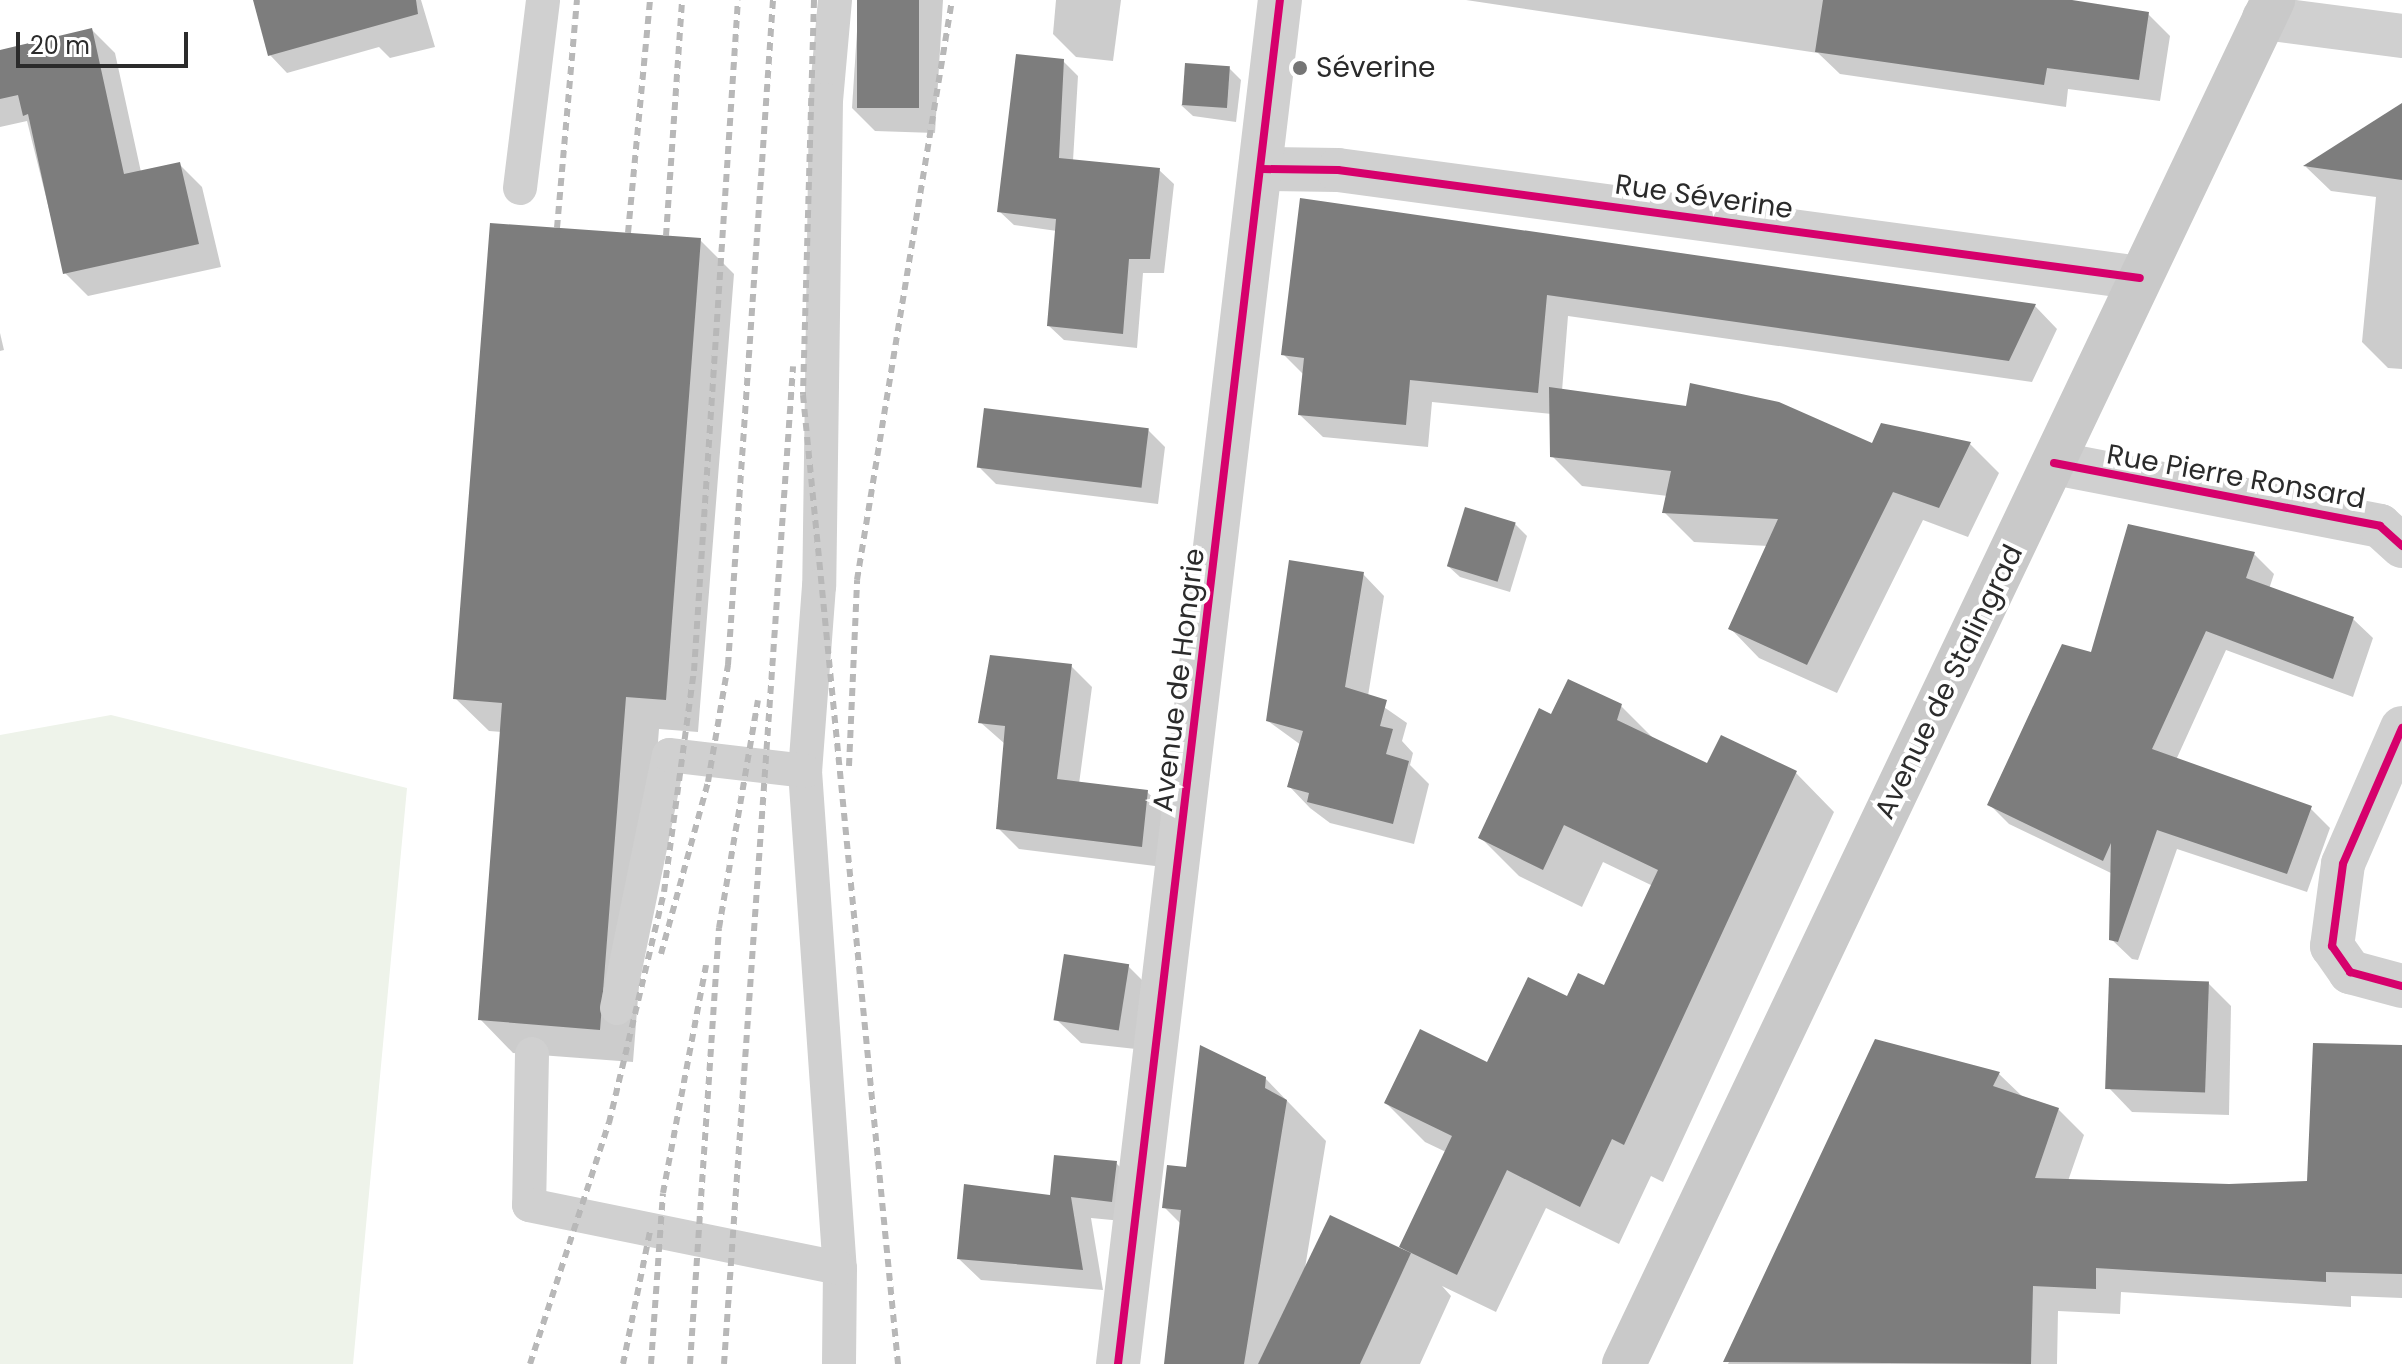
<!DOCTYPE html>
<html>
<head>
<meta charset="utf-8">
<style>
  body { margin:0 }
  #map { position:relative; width:2402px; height:1364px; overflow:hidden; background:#fff; font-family:Poppins,sans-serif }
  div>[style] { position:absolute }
  .green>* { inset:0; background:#eef3ea }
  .shadow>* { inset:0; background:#0003 }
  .building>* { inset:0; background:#7d7d7d; transform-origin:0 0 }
  .lane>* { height:34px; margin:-17px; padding:0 17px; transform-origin:17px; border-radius:17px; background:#d0d0d0 }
  .street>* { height:44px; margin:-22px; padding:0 22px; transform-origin:22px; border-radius:22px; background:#d0d0d0 }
  .secondary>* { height:44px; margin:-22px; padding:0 22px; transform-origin:22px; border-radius:22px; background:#c9c9c9 }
  .rail>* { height:6px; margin-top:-3px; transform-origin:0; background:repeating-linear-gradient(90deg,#b8b8b8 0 8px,transparent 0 14px) }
  .cycleway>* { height:8px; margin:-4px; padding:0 4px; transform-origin:4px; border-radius:4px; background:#d6006c }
  .dots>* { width:22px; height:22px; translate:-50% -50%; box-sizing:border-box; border:4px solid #fff; border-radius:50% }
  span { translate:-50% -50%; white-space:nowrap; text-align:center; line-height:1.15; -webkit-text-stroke:8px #fff; paint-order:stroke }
  .poi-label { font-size:28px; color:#2b2b2b }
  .left { translate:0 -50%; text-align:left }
  .street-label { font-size:28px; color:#2b2b2b }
  .scale { position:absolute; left:16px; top:32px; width:172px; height:36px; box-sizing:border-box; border:4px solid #2b2b2b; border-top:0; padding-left:10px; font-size:24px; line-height:28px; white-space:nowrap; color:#2b2b2b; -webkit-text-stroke:6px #fff; paint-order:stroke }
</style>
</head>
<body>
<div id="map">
  <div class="green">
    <i style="clip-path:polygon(111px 715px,407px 788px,353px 1364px,0 1364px,0 735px)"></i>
  </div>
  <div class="shadow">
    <i style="clip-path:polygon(255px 0,421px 0,435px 47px,390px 58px,379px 47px,287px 73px,270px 55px)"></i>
    <i style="clip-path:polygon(859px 0,943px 0,935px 133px,875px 131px,852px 108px)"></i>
    <i style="clip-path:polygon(1056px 0,1121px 0,1113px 61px,1076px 57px,1053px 34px)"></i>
    <i style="clip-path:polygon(1466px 0,2052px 0,2148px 14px,2170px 36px,2160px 101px,2068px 89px,2066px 107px,1840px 74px,1818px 53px)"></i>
    <i style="clip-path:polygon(92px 30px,115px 53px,141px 172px,179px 164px,202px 187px,221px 267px,88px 296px,65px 273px,27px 121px,0 127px,0 52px)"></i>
    <i style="clip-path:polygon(1063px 61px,1078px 76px,1073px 161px,1159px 170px,1174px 184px,1164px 273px,1143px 273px,1137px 348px,1064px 340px,1049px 326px,1057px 231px,1014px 225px,999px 211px)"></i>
    <i style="clip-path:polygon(1229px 68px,1241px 80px,1236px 122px,1193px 116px,1181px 105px)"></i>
    <i style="clip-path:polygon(2385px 116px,2402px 118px,2402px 369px,2388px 368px,2362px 342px,2376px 197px,2331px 191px,2306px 167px)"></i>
    <i style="clip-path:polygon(1302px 201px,2035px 306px,2057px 329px,2032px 382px,1568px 316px,1562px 391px,1873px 446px,1970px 444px,1999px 473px,1968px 537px,1923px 520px,1837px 693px,1759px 658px,1730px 628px,1768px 546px,1694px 542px,1664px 512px,1668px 496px,1582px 486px,1552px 456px,1552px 414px,1432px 402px,1428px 447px,1323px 437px,1300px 415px,1304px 375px,1283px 354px)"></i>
    <i style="clip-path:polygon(700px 240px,734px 274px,698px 732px,659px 729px,633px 1062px,513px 1053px,480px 1019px,502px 732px,489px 731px,455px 698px)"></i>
    <i style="clip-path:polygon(0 333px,4px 350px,0 351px)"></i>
    <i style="clip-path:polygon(1148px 430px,1165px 447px,1158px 504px,996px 484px,979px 467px)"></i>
    <i style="clip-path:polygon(1515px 524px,1527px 536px,1510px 592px,1460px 577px,1448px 566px)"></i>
    <i style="clip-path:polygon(2254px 554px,2274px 574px,2269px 589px,2353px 619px,2373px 638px,2353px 697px,2226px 650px,2176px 760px,2310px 808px,2330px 828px,2307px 892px,2177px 849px,2138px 960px,2132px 959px,2111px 939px,2113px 874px,2009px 824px,1989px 804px,2093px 654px)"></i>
    <i style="clip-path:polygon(1363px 574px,1384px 596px,1368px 696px,1407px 723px,1402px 741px,1413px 753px,1410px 765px,1429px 784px,1414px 844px,1330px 823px,1310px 808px,1289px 786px,1301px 745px,1268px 721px)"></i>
    <i style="clip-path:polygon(1071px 666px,1092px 687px,1079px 784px,1147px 792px,1169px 813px,1163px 867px,1019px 849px,998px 828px,1005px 744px,980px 722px)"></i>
    <i style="clip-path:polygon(1621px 706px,1655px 740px,1708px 765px,1796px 773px,1834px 812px,1663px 1182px,1651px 1176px,1619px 1244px,1546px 1208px,1496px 1312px,1442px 1286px,1451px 1296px,1420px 1364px,1166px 1364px,1182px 1225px,1164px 1207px,1265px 1078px,1326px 1141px,1305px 1268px,1408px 1253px,1401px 1246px,1446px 1152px,1425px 1142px,1386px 1103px,1488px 1064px,1568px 999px,1605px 988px,1653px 886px,1603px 862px,1582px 907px,1519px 876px,1481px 838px,1552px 717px)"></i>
    <i style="clip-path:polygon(1128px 966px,1151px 989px,1145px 1050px,1081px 1043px,1057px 1020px)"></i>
    <i style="clip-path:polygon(2208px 983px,2231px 1006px,2229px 1115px,2132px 1112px,2109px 1088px)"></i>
    <i style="clip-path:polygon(1876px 1042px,1999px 1074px,2024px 1098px,2058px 1109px,2084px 1135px,2068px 1181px,2229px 1186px,2309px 1182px,2402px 1047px,2402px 1298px,2351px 1296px,2351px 1307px,2121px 1292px,2120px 1314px,2058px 1311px,2057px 1364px,1728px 1364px)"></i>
    <i style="clip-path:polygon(1116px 1163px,1137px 1184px,1133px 1222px,1091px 1218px,1103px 1290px,981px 1280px,959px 1259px)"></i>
  </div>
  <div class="building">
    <i style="clip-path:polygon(253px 0,416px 0,418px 14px,268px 56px)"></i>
    <i style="left:857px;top:0;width:62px;height:108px"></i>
    <i style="clip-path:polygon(1823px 0,2072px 0,2149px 12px,2139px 80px,2047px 68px,2044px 85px,1815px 52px)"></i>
    <i style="clip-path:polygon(92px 28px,124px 174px,180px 162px,199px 244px,63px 274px,28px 114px,23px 116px,18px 95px,0 99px,0 50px)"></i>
    <i style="clip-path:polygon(1016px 54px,1064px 59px,1059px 158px,1160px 168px,1150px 259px,1129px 259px,1123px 334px,1047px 326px,1056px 219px,997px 212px)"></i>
    <i style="left:1185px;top:63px;width:45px;height:42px;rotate:4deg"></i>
    <i style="clip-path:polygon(2402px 103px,2402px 180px,2303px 166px)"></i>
    <i style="clip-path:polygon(1300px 198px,1729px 260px,2036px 304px,2009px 361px,1547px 295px,1538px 393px,1410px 380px,1406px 425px,1298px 415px,1304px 358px,1281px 355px)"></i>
    <i style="clip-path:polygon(490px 223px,701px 238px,666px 700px,626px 697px,600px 1030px,478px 1020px,502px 703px,453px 699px)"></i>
    <i style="clip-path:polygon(1690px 383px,1779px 402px,1872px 443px,1881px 423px,1971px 442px,1939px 508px,1893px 492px,1807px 665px,1728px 629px,1778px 519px,1662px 513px,1671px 471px,1550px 457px,1549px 387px,1686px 406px)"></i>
    <i style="left:984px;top:408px;width:166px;height:60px;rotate:7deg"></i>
    <i style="left:1465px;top:507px;width:53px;height:62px;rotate:17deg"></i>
    <i style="clip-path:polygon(2128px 524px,2255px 552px,2246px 578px,2354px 617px,2333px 679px,2206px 631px,2152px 749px,2312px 806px,2287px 874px,2157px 830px,2118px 942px,2109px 940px,2111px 843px,2103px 861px,1987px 805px,2062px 644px,2091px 652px)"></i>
    <i style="clip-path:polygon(1289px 560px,1364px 572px,1345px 687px,1387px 700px,1380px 726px,1393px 729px,1386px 754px,1409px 761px,1393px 824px,1307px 802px,1309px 793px,1287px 787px,1303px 731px,1266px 721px)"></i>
    <i style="clip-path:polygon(990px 655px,1072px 664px,1057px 779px,1148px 790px,1142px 847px,996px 829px,1005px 726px,978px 723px)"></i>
    <i style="clip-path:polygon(1568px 679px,1622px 704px,1617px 720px,1707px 763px,1721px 735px,1797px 771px,1624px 1145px,1612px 1139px,1580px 1207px,1507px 1170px,1457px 1275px,1399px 1247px,1452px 1136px,1384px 1103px,1420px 1029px,1487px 1062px,1528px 977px,1567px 996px,1578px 973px,1604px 985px,1658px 870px,1564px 825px,1543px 870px,1478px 838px,1539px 708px,1551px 714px)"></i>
    <i style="left:1064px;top:954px;width:66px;height:67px;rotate:9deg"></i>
    <i style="left:2109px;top:978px;width:100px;height:111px;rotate:2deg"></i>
    <i style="clip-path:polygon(1875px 1039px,2000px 1072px,1993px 1086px,2059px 1108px,2035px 1178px,2229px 1184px,2307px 1181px,2313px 1043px,2402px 1045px,2402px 1274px,2326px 1272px,2326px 1282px,2096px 1268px,2096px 1289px,2033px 1286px,2031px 1364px,1723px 1362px)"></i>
    <i style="clip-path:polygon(1200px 1045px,1266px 1077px,1265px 1088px,1287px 1100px,1244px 1364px,1164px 1364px,1181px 1210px,1162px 1208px,1167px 1165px,1186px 1167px)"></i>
    <i style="clip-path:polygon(1054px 1155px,1117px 1161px,1112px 1202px,1071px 1197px,1083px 1270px,957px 1259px,964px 1184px,1050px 1195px)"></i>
    <i style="clip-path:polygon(1330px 1215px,1411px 1253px,1360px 1364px,1258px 1364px)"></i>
  </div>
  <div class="lane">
    <i style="left:835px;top:0;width:100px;rotate:95.1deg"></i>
    <i style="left:826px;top:100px;width:486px;rotate:90.8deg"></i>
    <i style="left:819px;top:586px;width:186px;rotate:94.3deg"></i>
    <i style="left:805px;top:771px;width:498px;rotate:86deg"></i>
    <i style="left:840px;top:1268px;width:96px;rotate:90.6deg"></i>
    <i style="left:520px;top:188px;width:189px;rotate:-83deg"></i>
    <i style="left:617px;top:1008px;width:258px;rotate:-78.4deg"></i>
    <i style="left:669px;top:755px;width:137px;rotate:6.7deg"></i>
    <i style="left:532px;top:1054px;width:151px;rotate:91.1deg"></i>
    <i style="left:529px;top:1205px;width:317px;rotate:11.5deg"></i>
  </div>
  <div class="street">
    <i style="left:2264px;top:18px;width:139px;rotate:7.4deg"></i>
    <i style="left:1262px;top:169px;width:76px;rotate:0.8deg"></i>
    <i style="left:1338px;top:170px;width:809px;rotate:7.67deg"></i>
    <i style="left:2054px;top:463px;width:332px;rotate:10.9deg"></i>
    <i style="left:2380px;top:526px;width:30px;rotate:42deg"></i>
    <i style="left:2402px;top:728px;width:148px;rotate:113.5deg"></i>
    <i style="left:2343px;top:864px;width:83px;rotate:97.6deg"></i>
    <i style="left:2332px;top:946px;width:32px;rotate:55deg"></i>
    <i style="left:2350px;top:972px;width:54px;rotate:15.1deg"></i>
    <i style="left:1118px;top:1364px;width:1374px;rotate:-83.23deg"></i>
  </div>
  <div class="secondary">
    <i style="left:1624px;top:1364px;width:1511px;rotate:-64.55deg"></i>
  </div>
  <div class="rail">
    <i style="left:814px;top:0;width:395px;rotate:91.6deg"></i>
    <i style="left:803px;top:395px;width:974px;rotate:84.4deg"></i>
    <i style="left:557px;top:228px;width:229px;rotate:-85deg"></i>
    <i style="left:628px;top:233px;width:234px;rotate:-84.6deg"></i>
    <i style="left:666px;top:236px;width:237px;rotate:-86.1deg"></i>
    <i style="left:849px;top:766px;width:186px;rotate:-87.5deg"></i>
    <i style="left:857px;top:580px;width:588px;rotate:-80.7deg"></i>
    <i style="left:661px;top:954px;width:178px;rotate:-74.7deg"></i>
    <i style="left:708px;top:782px;width:119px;rotate:-80.3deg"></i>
    <i style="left:728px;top:665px;width:667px;rotate:-86.13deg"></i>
    <i style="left:530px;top:1364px;width:254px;rotate:-71.9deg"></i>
    <i style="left:609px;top:1123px;width:237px;rotate:-76.6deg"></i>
    <i style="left:664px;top:892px;width:223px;rotate:-82.3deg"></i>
    <i style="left:694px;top:671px;width:672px;rotate:-86.25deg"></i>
    <i style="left:623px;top:1364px;width:136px;rotate:-78.5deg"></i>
    <i style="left:651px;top:1364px;width:171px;rotate:-86deg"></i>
    <i style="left:663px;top:1193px;width:232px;rotate:-79.3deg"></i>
    <i style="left:690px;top:1364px;width:437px;rotate:-86.2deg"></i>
    <i style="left:719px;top:928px;width:231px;rotate:-80.3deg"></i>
    <i style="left:724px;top:1364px;width:1000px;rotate:-86.04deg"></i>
  </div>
  <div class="cycleway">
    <i style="left:1262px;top:169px;width:76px;rotate:0.8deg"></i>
    <i style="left:1338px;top:170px;width:809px;rotate:7.67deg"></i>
    <i style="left:2054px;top:463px;width:332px;rotate:10.9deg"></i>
    <i style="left:2380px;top:526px;width:30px;rotate:42deg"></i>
    <i style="left:2402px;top:728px;width:148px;rotate:113.5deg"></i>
    <i style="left:2343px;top:864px;width:83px;rotate:97.6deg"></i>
    <i style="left:2332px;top:946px;width:32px;rotate:55deg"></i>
    <i style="left:2350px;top:972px;width:54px;rotate:15.1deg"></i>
    <i style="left:1118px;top:1364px;width:1374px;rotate:-83.23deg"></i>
  </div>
  <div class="dots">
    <i style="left:1300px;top:68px;background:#757575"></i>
  </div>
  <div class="poi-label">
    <span class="left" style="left:1316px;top:68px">Séverine</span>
  </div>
  <div class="street-label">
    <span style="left:1704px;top:197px;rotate:8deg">Rue Séverine</span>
    <span style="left:2236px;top:477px;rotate:10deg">Rue Pierre Ronsard</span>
    <span style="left:1179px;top:680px;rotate:-83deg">Avenue de Hongrie</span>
    <span style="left:1949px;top:682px;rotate:-64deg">Avenue de Stalingrad</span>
  </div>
  <div class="scale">20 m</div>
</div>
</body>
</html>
